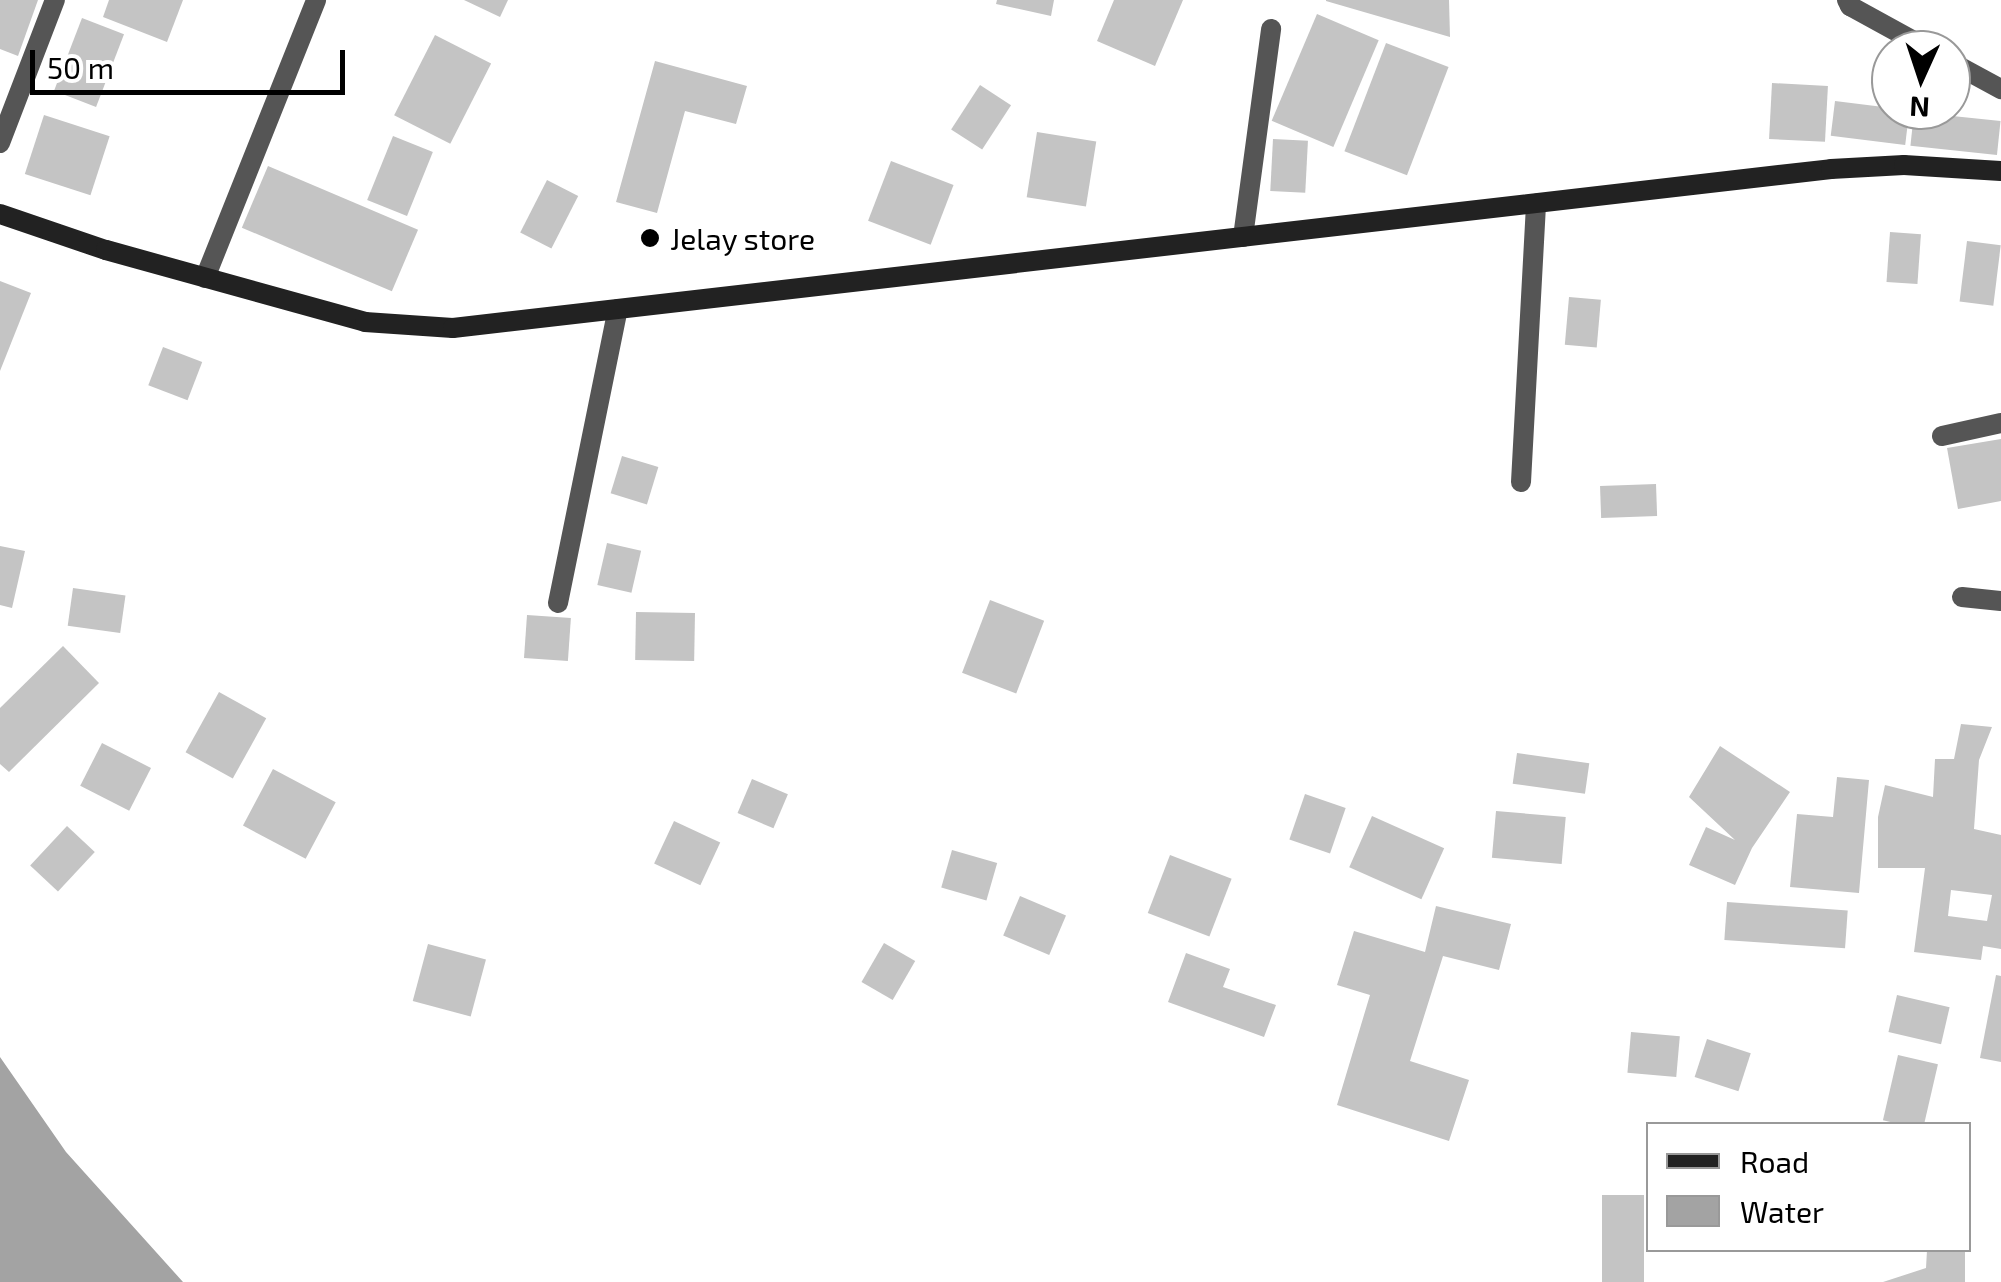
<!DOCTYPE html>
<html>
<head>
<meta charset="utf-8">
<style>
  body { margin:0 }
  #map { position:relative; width:2001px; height:1282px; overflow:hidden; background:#fff; font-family:"Exo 2",sans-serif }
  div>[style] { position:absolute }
  .water>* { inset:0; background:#a3a3a3 }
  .building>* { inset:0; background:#c4c4c4; transform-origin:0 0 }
  .lane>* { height:20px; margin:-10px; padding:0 10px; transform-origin:10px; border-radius:10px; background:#555 }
  .street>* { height:20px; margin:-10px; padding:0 10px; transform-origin:10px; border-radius:10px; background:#555 }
  .secondary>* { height:20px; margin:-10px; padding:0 10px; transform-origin:10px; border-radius:10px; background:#222 }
  .dots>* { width:28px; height:28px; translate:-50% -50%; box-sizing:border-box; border:5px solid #fff; border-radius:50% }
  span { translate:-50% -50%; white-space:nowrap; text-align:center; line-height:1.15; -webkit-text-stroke:10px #fff; paint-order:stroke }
  .poi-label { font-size:30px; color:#000 }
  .left { translate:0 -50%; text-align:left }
  .legend { position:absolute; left:1646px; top:1122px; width:325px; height:130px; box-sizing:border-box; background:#fff; border:2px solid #999; margin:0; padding:12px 18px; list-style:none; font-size:30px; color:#000 }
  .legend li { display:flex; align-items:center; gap:20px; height:50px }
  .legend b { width:50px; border:2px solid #999 }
  .north { position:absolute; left:1871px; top:30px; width:100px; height:100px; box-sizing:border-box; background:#fff; border:2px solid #999; border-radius:50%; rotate:183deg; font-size:28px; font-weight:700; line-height:40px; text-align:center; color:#000 }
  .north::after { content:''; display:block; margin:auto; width:35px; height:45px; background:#000; clip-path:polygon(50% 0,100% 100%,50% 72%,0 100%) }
  .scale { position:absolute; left:30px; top:50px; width:315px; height:45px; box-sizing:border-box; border:5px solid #000; border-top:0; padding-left:12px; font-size:30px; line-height:35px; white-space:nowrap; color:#000; -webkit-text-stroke:8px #fff; paint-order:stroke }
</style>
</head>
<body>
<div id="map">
  <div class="water">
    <i style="clip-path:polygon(0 1057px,66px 1152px,183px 1282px,0 1282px)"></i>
  </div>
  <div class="building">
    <i style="clip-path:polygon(0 0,38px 0,18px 56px,0 49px)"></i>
    <i style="clip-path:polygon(109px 0,183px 0,167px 42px,103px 17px)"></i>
    <i style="clip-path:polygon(464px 0,508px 0,500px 17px)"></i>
    <i style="clip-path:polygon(997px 0,1054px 0,1051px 16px,996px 4px)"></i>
    <i style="clip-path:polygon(1114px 0,1183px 0,1155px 66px,1097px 41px)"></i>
    <i style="clip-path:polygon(1326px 0,1449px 0,1450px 37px,1326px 1px)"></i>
    <i style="left:1317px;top:14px;width:67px;height:116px;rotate:23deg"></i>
    <i style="left:82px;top:18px;width:45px;height:78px;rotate:21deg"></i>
    <i style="left:435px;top:35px;width:63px;height:90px;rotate:27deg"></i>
    <i style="left:1386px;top:43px;width:67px;height:116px;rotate:21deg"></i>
    <i style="clip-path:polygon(655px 61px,747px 86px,736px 124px,685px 111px,657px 213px,616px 202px)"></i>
    <i style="left:1772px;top:83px;width:56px;height:56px;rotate:3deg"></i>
    <i style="left:980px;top:85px;width:37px;height:53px;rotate:33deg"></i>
    <i style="left:1835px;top:101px;width:75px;height:35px;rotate:7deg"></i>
    <i style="left:1914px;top:112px;width:87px;height:34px;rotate:6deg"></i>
    <i style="left:44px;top:115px;width:69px;height:62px;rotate:18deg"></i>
    <i style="left:1037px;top:132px;width:60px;height:66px;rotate:9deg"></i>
    <i style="left:393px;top:136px;width:43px;height:69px;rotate:22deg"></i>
    <i style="left:1273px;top:139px;width:35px;height:52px;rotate:3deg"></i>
    <i style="left:891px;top:161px;width:67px;height:64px;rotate:21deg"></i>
    <i style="left:268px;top:166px;width:163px;height:67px;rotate:23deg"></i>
    <i style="left:547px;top:180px;width:35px;height:59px;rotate:27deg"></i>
    <i style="left:1890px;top:232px;width:31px;height:50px;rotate:4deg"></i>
    <i style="left:1967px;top:241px;width:34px;height:61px;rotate:7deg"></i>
    <i style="clip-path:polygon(0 281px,31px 293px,0 371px)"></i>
    <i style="left:1569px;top:297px;width:32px;height:48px;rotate:5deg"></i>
    <i style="left:163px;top:347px;width:42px;height:41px;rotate:21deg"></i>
    <i style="clip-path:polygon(2001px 439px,2001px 501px,1958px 509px,1947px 448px)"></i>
    <i style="left:622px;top:456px;width:38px;height:39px;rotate:17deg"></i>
    <i style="left:1656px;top:484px;width:32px;height:56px;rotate:88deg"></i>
    <i style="left:607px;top:543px;width:35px;height:43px;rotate:13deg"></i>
    <i style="clip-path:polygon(0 546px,25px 551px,12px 608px,0 605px)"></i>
    <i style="left:73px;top:588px;width:53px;height:38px;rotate:8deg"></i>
    <i style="left:990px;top:600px;width:58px;height:78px;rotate:21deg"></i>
    <i style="left:636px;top:612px;width:59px;height:48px;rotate:1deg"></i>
    <i style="left:527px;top:615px;width:44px;height:43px;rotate:4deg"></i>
    <i style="clip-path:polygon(63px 646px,99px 683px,9px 772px,0 764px,0 708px)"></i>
    <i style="left:219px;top:692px;width:54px;height:69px;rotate:29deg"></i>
    <i style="clip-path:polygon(evenodd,1961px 724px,1992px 727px,1979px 760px,1974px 829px,2001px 835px,2001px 949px,1983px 946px,1981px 960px,1914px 952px,1925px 868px,1878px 868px,1878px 817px,1885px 785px,1933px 797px,1935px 759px,1954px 759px,1961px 724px,1951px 890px,1992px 895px,1987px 921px,1948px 916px,1951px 890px)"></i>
    <i style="left:102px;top:743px;width:55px;height:48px;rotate:27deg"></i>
    <i style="clip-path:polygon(1720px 746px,1790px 792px,1752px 848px,1735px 885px,1689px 865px,1706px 827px,1735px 840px,1689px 797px)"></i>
    <i style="left:1517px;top:753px;width:73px;height:31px;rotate:8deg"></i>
    <i style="left:273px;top:769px;width:71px;height:64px;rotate:28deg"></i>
    <i style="clip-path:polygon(1837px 777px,1869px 780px,1859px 893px,1790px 887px,1797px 814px,1833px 817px)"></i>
    <i style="left:752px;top:779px;width:39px;height:37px;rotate:23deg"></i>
    <i style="left:1305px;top:794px;width:43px;height:48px;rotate:19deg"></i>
    <i style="left:1496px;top:811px;width:70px;height:47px;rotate:5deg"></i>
    <i style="left:1372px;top:816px;width:79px;height:56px;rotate:24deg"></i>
    <i style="left:674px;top:821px;width:51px;height:47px;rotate:25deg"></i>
    <i style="left:67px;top:826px;width:38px;height:54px;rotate:43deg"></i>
    <i style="left:952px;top:850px;width:47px;height:39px;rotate:16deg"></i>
    <i style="left:1170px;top:855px;width:66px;height:62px;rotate:21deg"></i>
    <i style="left:1020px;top:896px;width:50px;height:43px;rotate:23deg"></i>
    <i style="left:1727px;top:902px;width:121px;height:38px;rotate:4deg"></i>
    <i style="clip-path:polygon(1436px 906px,1511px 924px,1499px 970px,1443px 956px,1410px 1061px,1469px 1080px,1449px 1141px,1337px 1105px,1370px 995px,1337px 985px,1354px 931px,1425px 952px)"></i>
    <i style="left:884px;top:943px;width:36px;height:45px;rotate:30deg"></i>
    <i style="left:428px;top:944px;width:60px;height:59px;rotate:15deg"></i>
    <i style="clip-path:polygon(1186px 953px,1230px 969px,1223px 987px,1276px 1005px,1264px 1037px,1168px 1002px)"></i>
    <i style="clip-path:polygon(1996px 975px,2001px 976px,2001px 1062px,1980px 1058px)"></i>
    <i style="left:1897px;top:995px;width:54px;height:38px;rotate:13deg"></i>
    <i style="left:1631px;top:1032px;width:49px;height:41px;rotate:5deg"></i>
    <i style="left:1707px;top:1039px;width:46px;height:40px;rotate:18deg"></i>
    <i style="left:1898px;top:1055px;width:41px;height:67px;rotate:13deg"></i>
    <i style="left:1602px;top:1195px;width:42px;height:87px"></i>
    <i style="clip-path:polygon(1927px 1250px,1965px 1250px,1965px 1282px,1883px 1282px,1926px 1268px)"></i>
  </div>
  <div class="lane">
    <i style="left:1847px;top:0;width:7px;rotate:63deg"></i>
    <i style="left:1850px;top:6px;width:91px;rotate:28.8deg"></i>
    <i style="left:1951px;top:62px;width:57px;rotate:28.4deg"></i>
    <i style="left:205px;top:278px;width:299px;rotate:-68.2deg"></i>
  </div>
  <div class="street">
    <i style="left:0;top:143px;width:153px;rotate:-69deg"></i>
    <i style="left:1243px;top:237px;width:210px;rotate:-82.3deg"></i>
    <i style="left:1942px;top:436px;width:60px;rotate:-12.4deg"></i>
    <i style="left:1521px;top:482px;width:279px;rotate:-86.9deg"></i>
    <i style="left:1962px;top:597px;width:39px;rotate:6deg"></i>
    <i style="left:558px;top:603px;width:300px;rotate:-78.5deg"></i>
  </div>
  <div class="secondary">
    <i style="left:0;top:214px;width:112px;rotate:18.8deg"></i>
    <i style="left:106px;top:250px;width:269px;rotate:15.5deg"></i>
    <i style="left:365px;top:322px;width:88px;rotate:3.9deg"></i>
    <i style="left:453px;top:328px;width:1387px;rotate:-6.58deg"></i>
    <i style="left:1831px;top:169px;width:73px;rotate:-3.1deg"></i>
    <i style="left:1904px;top:165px;width:97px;rotate:3.5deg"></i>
  </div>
  <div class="dots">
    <i style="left:650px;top:238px;background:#000"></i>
  </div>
  <div class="poi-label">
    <span class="left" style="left:670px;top:238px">Jelay store</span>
  </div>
  <ul class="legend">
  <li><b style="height:12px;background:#222"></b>Road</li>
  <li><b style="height:28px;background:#a3a3a3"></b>Water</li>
  </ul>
  <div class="north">N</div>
  <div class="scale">50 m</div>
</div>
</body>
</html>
